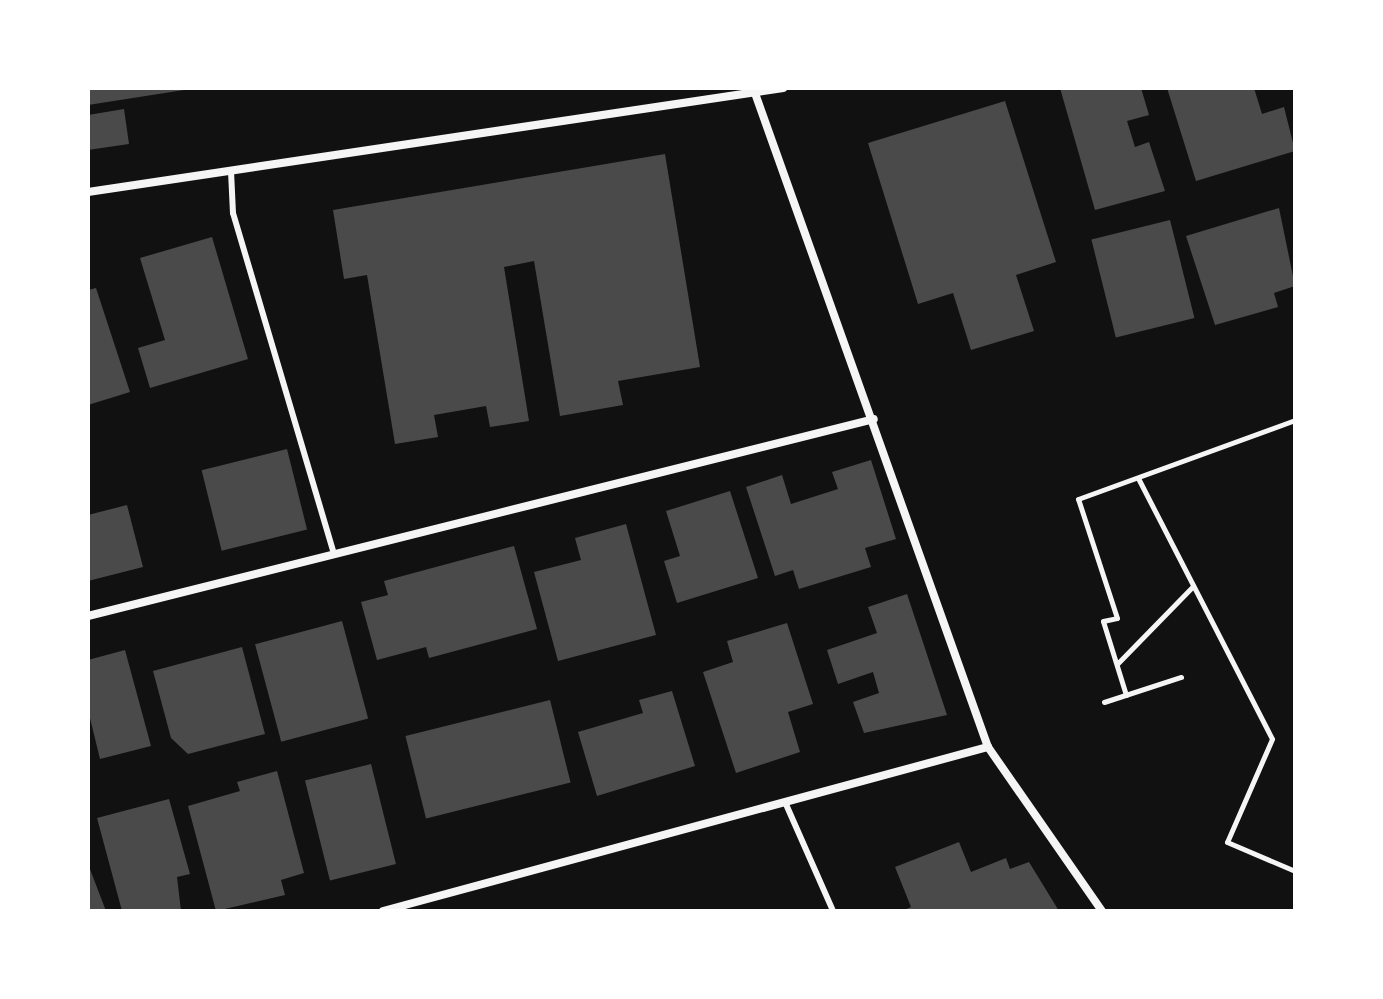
<!DOCTYPE html>
<html>
<head>
<meta charset="utf-8">
<style>
  body { margin:0 }
  #map { position:relative; width:1383px; height:999px; overflow:hidden; background:#111; font-family:"Asap Condensed",sans-serif }
  div>[style] { position:absolute }
  .building>* { inset:0; background:#4a4a4a; transform-origin:0 0 }
  .path>* { height:5px; margin:-2.5px; padding:0 2.5px; transform-origin:2.5px; border-radius:2.5px; background:#f5f5f5 }
  .service>* { height:6px; margin:-3px; padding:0 3px; transform-origin:3px; border-radius:3px; background:#f5f5f5 }
  .minor>* { height:8px; margin:-4px; padding:0 4px; transform-origin:4px; border-radius:4px; background:#f5f5f5 }
  span { translate:-50% -50%; white-space:nowrap; text-align:center; line-height:1.15; -webkit-text-stroke:6px #fff; paint-order:stroke }
  .frame { position:absolute; inset:0; border:90px solid #fff; pointer-events:none }
</style>
</head>
<body>
<div id="map">
  <div class="building">
    <i style="clip-path:polygon(88px 88px,183px 88px,184px 90px,88px 105px)"></i>
    <i style="clip-path:polygon(1060px 88px,1141px 88px,1149px 115px,1127px 121px,1135px 147px,1149px 142px,1165px 191px,1095px 210px)"></i>
    <i style="clip-path:polygon(1167px 88px,1254px 88px,1262px 114px,1284px 107px,1295px 151px,1196px 181px)"></i>
    <i style="clip-path:polygon(1005px 101px,1056px 262px,1016px 275px,1034px 331px,971px 350px,953px 293px,918px 304px,868px 143px)"></i>
    <i style="clip-path:polygon(124px 109px,129px 144px,88px 150px,88px 115px)"></i>
    <i style="clip-path:polygon(665px 154px,700px 367px,618px 381px,623px 405px,560px 416px,534px 261px,504px 267px,529px 421px,490px 427px,486px 406px,434px 415px,438px 437px,395px 444px,367px 275px,344px 279px,333px 210px)"></i>
    <i style="clip-path:polygon(1279px 208px,1295px 286px,1274px 293px,1278px 307px,1215px 325px,1186px 236px)"></i>
    <i style="left:1170px;top:220px;width:101px;height:81px;rotate:76deg"></i>
    <i style="clip-path:polygon(212px 237px,248px 359px,150px 388px,138px 348px,165px 340px,140px 258px)"></i>
    <i style="clip-path:polygon(96px 288px,130px 392px,88px 405px,88px 290px)"></i>
    <i style="left:287px;top:449px;width:83px;height:88px;rotate:76deg"></i>
    <i style="clip-path:polygon(871px 460px,896px 539px,865px 548px,871px 567px,799px 589px,793px 570px,775px 576px,746px 487px,782px 475px,791px 504px,838px 489px,832px 472px)"></i>
    <i style="clip-path:polygon(730px 491px,758px 578px,677px 603px,664px 561px,680px 556px,666px 511px)"></i>
    <i style="clip-path:polygon(127px 505px,143px 567px,88px 581px,88px 515px)"></i>
    <i style="clip-path:polygon(626px 524px,656px 635px,558px 661px,534px 572px,581px 560px,575px 538px)"></i>
    <i style="clip-path:polygon(514px 546px,537px 629px,429px 658px,426px 647px,377px 660px,361px 602px,388px 595px,384px 581px)"></i>
    <i style="clip-path:polygon(907px 594px,947px 715px,864px 733px,853px 702px,879px 693px,873px 672px,838px 684px,827px 650px,877px 633px,868px 607px)"></i>
    <i style="left:342px;top:621px;width:101px;height:90px;rotate:75deg"></i>
    <i style="clip-path:polygon(787px 623px,813px 704px,788px 712px,800px 752px,736px 773px,703px 672px,733px 662px,727px 641px)"></i>
    <i style="clip-path:polygon(242px 647px,265px 734px,188px 754px,171px 738px,153px 671px)"></i>
    <i style="clip-path:polygon(125px 650px,151px 746px,100px 759px,88px 710px,88px 660px)"></i>
    <i style="clip-path:polygon(672px 691px,695px 766px,597px 796px,578px 732px,643px 713px,639px 700px)"></i>
    <i style="left:550px;top:700px;width:85px;height:149px;rotate:76deg"></i>
    <i style="left:371px;top:764px;width:103px;height:68px;rotate:76deg"></i>
    <i style="clip-path:polygon(277px 771px,304px 873px,281px 880px,285px 895px,216px 911px,188px 806px,240px 791px,237px 782px)"></i>
    <i style="clip-path:polygon(169px 799px,190px 874px,177px 877px,181px 911px,122px 911px,97px 818px)"></i>
    <i style="clip-path:polygon(959px 842px,971px 872px,1006px 858px,1010px 869px,1029px 862px,1059px 911px,902px 911px,911px 907px,895px 867px)"></i>
    <i style="clip-path:polygon(88px 864px,106px 911px,88px 911px)"></i>
  </div>
  <div class="path">
    <i style="left:1138px;top:478px;width:293px;rotate:62.8deg"></i>
    <i style="left:1272px;top:739px;width:112px;rotate:113.6deg"></i>
    <i style="left:1227px;top:842px;width:74px;rotate:23.1deg"></i>
    <i style="left:1117px;top:664px;width:109px;rotate:-45.7deg"></i>
    <i style="left:1126px;top:695px;width:77px;rotate:-107.3deg"></i>
    <i style="left:1103px;top:621px;width:14px;rotate:-12deg"></i>
    <i style="left:1117px;top:618px;width:125px;rotate:-108.1deg"></i>
    <i style="left:1078px;top:499px;width:231px;rotate:-20deg"></i>
    <i style="left:1104px;top:702px;width:81px;rotate:-18deg"></i>
  </div>
  <div class="service">
    <i style="left:231px;top:171px;width:42px;rotate:87.3deg"></i>
    <i style="left:233px;top:213px;width:352px;rotate:73.5deg"></i>
    <i style="left:785px;top:802px;width:119px;rotate:66.2deg"></i>
  </div>
  <div class="minor">
    <i style="left:756px;top:96px;width:691px;rotate:70.39deg"></i>
    <i style="left:988px;top:747px;width:200px;rotate:55.2deg"></i>
    <i style="left:88px;top:192px;width:703px;rotate:-8.51deg"></i>
    <i style="left:88px;top:616px;width:810px;rotate:-14.07deg"></i>
    <i style="left:383px;top:911px;width:627px;rotate:-15.17deg"></i>
  </div>
  <div class="frame"></div>
</div>
</body>
</html>
